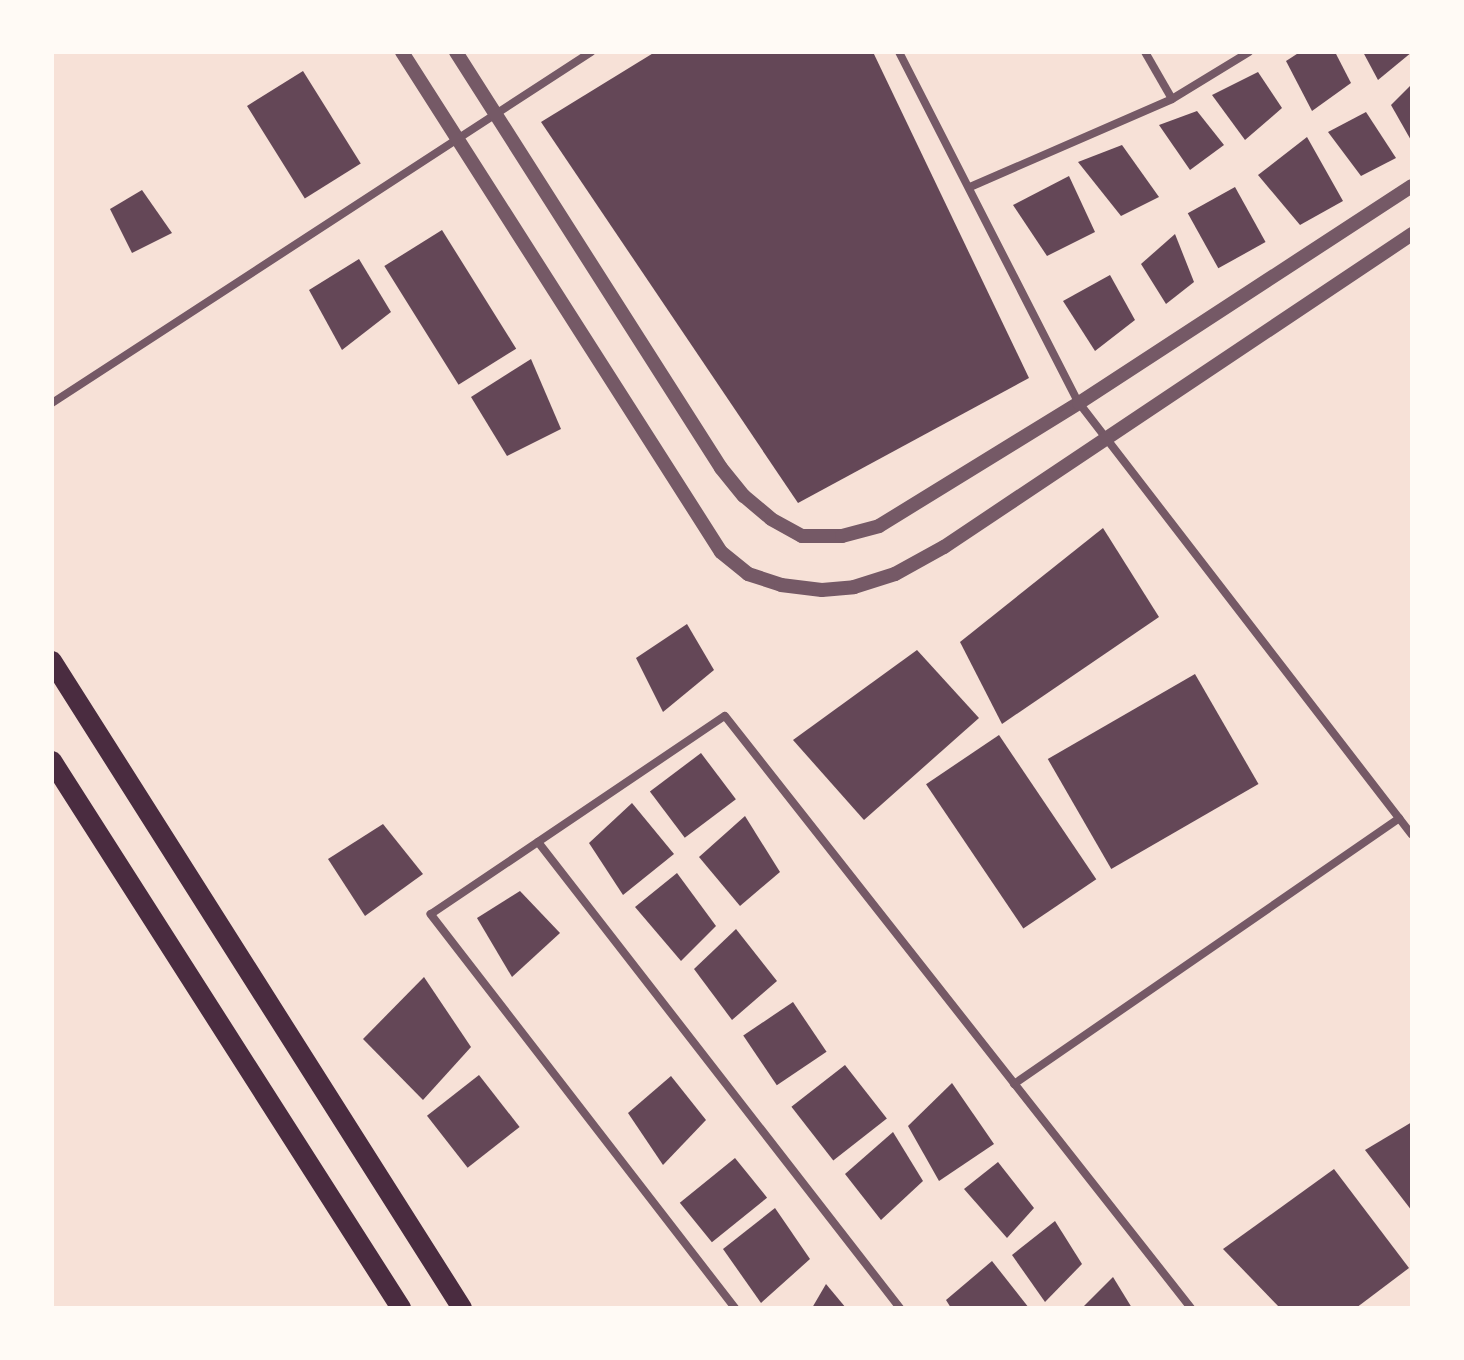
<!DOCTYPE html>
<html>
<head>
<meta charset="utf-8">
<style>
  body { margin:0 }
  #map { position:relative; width:1464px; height:1360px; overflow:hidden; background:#f7e1d7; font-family:"Varela Round",sans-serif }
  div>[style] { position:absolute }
  .building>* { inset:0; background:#644757; transform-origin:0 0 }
  .minor>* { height:8px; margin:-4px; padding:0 4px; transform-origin:4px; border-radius:4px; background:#755966 }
  .tertiary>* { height:14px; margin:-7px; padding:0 7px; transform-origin:7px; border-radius:7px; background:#755966 }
  .primary>* { height:20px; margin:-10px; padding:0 10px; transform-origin:10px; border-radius:10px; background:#4a2c40 }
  span { translate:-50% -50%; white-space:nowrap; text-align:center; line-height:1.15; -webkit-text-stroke:7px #fffaf5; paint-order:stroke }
  .frame { position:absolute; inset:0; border:54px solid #fffaf5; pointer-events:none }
</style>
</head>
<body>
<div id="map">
  <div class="building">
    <i style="clip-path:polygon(655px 52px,873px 52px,1029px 378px,798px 503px,541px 122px)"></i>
    <i style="clip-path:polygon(1300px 52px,1335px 52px,1351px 83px,1312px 111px,1286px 61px)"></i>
    <i style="clip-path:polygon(1363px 52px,1412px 52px,1378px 80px)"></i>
    <i style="left:303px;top:71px;width:109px;height:66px;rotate:58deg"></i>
    <i style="clip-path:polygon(1258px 72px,1282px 108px,1245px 140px,1212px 95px)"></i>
    <i style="clip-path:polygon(1412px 84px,1412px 142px,1391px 105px)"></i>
    <i style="clip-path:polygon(1197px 111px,1224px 145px,1190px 170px,1159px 125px)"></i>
    <i style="clip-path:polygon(1366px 112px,1396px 158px,1361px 176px,1328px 132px)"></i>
    <i style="clip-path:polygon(1307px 137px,1343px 201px,1300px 225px,1258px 175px)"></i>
    <i style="clip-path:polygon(1122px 145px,1159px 197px,1121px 216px,1078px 162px)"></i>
    <i style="clip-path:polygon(1069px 176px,1095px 232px,1047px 256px,1013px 205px)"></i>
    <i style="left:1235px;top:187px;width:63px;height:54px;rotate:61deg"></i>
    <i style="clip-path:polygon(142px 190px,172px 233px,132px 253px,110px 209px)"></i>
    <i style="left:442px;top:230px;width:140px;height:68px;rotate:58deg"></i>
    <i style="clip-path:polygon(1175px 234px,1194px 282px,1166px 304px,1141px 264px)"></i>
    <i style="clip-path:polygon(359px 259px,391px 312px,342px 350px,309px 290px)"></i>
    <i style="clip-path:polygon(1110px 275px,1135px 320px,1095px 351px,1063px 301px)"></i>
    <i style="clip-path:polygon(531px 359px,561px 429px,507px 456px,471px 397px)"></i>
    <i style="clip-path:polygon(1103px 528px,1159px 617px,1002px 724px,960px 642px)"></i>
    <i style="clip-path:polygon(687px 624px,714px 670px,663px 712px,636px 658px)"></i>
    <i style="clip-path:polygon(917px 650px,979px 718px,864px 820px,793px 740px)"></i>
    <i style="left:1195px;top:674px;width:127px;height:170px;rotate:60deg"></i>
    <i style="left:999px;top:735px;width:174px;height:88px;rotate:56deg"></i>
    <i style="left:701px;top:753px;width:58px;height:64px;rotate:53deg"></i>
    <i style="clip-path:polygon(632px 803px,674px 854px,623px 895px,589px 843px)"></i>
    <i style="clip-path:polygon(745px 816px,780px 872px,740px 906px,699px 857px)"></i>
    <i style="clip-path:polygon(383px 824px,423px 874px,365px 916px,328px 859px)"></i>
    <i style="clip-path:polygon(677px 873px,716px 926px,681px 961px,635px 907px)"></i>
    <i style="clip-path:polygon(520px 891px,560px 933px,512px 977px,477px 918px)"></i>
    <i style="clip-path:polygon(736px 929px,777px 981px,732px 1020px,694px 969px)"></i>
    <i style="clip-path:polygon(424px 977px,471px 1047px,423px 1100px,363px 1039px)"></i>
    <i style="left:793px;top:1002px;width:60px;height:60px;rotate:56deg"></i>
    <i style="left:845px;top:1065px;width:68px;height:68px;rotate:52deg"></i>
    <i style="left:479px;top:1075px;width:66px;height:66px;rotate:52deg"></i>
    <i style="clip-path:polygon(671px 1076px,706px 1120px,663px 1165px,628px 1113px)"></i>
    <i style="clip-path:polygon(952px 1083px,994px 1144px,939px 1181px,908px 1126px)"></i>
    <i style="clip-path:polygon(1412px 1122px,1412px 1211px,1365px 1150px)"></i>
    <i style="clip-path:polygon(893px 1132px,923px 1181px,881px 1220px,845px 1174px)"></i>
    <i style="left:735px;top:1158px;width:51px;height:71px;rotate:51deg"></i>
    <i style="clip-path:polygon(998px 1162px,1034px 1208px,1007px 1238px,964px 1189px)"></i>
    <i style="clip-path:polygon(1334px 1169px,1409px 1268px,1356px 1308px,1280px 1308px,1223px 1249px)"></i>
    <i style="clip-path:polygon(775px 1208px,810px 1259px,761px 1303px,723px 1249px)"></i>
    <i style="clip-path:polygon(1055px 1221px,1082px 1264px,1045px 1302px,1012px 1255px)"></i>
    <i style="clip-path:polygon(992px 1261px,1029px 1308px,951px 1308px,946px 1300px)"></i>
    <i style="clip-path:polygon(1113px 1277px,1132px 1308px,1082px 1308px)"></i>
    <i style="clip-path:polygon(826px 1284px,846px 1308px,812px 1308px)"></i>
  </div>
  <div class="minor">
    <i style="left:899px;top:52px;width:394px;rotate:62.9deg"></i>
    <i style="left:1079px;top:403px;width:545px;rotate:52.37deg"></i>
    <i style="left:1145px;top:52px;width:54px;rotate:60.1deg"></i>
    <i style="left:970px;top:187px;width:220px;rotate:-23.5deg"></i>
    <i style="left:1172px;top:99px;width:90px;rotate:-31.4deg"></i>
    <i style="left:52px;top:403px;width:643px;rotate:-33.07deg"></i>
    <i style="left:538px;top:842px;width:590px;rotate:52.16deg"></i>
    <i style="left:1014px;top:1084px;width:468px;rotate:-34.6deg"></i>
    <i style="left:735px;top:1308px;width:498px;rotate:-127.7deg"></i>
    <i style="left:431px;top:914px;width:354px;rotate:-34deg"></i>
    <i style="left:725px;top:716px;width:753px;rotate:51.79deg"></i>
  </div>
  <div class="tertiary">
    <i style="left:402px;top:52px;width:593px;rotate:57.46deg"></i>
    <i style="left:721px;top:552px;width:35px;rotate:39deg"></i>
    <i style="left:748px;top:574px;width:35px;rotate:18deg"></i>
    <i style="left:781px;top:585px;width:41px;rotate:7deg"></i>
    <i style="left:822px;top:590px;width:32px;rotate:-5deg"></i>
    <i style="left:854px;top:587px;width:43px;rotate:-17.6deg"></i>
    <i style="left:895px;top:574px;width:56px;rotate:-28.9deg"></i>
    <i style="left:944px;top:547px;width:563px;rotate:-33.77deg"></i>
    <i style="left:456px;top:52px;width:493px;rotate:57.5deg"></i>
    <i style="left:721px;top:468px;width:36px;rotate:51deg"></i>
    <i style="left:744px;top:496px;width:35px;rotate:40deg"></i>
    <i style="left:771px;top:519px;width:35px;rotate:29deg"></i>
    <i style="left:802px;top:536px;width:40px"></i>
    <i style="left:842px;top:536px;width:38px;rotate:-15deg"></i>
    <i style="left:879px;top:526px;width:235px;rotate:-31.6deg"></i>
    <i style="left:1079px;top:403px;width:397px;rotate:-33.1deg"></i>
  </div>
  <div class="primary">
    <i style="left:52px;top:661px;width:766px;rotate:57.64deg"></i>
    <i style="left:52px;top:761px;width:649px;rotate:57.46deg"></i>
  </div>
  <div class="frame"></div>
</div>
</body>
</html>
